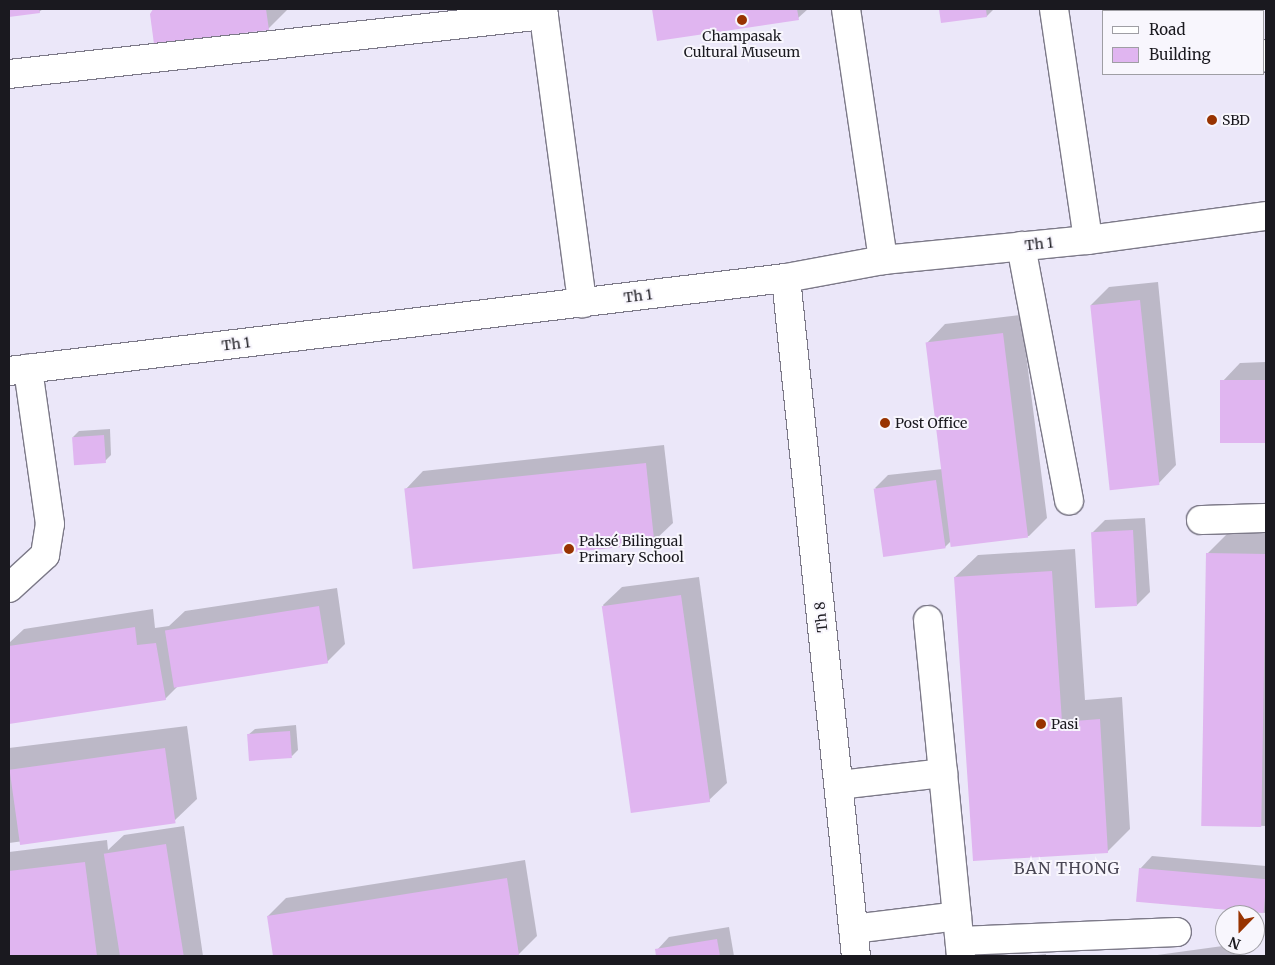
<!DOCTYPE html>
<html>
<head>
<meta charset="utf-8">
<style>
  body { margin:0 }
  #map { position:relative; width:1275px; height:965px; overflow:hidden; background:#ebe7f9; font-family:Merriweather,serif }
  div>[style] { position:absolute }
  .shadow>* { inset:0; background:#0003 }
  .building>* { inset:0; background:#e0b5f0; transform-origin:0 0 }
  .roads { filter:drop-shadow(1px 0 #7c7988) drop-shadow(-1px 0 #7c7988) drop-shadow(0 1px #7c7988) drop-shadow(0 -1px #7c7988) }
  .minor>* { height:28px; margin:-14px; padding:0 14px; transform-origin:14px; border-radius:14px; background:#fff }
  .dots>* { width:14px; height:14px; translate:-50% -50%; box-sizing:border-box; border:2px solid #f8f6fd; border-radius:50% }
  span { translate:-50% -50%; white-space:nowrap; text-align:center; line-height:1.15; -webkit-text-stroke:4px #f8f6fd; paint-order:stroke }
  .poi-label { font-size:14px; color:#1a191f }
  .left { translate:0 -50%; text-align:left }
  .street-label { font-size:14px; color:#1a191f }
  .quarter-label { font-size:16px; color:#494654; letter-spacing:1px }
  .frame { position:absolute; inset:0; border:10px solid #1a191f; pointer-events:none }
  .legend { position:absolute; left:1102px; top:10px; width:162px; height:65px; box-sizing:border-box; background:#f8f6fd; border:1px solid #9f9ea4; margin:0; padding:6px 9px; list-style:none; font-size:15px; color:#1a191f }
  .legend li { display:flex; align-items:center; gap:10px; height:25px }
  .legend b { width:25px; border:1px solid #9f9ea4 }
  .north { position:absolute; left:1215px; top:905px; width:50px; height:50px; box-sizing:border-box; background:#f8f6fd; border:1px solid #9f9ea4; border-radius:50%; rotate:202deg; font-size:14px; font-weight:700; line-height:20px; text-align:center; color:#1a191f }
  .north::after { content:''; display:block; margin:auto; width:18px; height:22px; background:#983301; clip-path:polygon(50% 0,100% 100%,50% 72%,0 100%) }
</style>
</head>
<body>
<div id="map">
  <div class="shadow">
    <i style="clip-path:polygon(9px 9px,43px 9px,39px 12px,9px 16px)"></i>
    <i style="clip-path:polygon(154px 9px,288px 9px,268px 29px,152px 14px)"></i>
    <i style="clip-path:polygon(653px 9px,808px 9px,798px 18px,658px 39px)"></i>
    <i style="clip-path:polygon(940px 9px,994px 9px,987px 16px,942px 22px)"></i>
    <i style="clip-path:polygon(1158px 282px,1176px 465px,1158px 484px,1091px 305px,1109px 287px)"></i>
    <i style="clip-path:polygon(1021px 315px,1047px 518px,1029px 536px,952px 540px,945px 547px,875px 488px,888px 475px,943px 469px,927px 343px,945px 324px)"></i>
    <i style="clip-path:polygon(1266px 362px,1266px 442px,1224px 443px,1222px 382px,1240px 363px)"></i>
    <i style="clip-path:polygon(110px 429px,111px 455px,105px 461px,73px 437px,79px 431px)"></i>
    <i style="clip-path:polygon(664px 445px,673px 523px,654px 541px,405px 490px,423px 471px)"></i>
    <i style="clip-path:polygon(1145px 518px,1150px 592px,1137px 605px,1092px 533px,1105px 520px)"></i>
    <i style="clip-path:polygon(1230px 531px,1266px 532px,1266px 826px,1203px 824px,1207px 554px)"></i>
    <i style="clip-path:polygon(1075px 549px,1085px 700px,1122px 697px,1130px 829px,1107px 852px,955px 577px,978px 555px)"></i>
    <i style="clip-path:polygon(699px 577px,727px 783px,708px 801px,603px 605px,622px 587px)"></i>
    <i style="clip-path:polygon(337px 588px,345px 644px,327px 662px,180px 684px,165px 699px,9px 722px,9px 643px,24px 629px,153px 609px,155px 628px,169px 626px,185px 611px)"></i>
    <i style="clip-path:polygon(296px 725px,298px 750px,292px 756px,248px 735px,255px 729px)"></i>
    <i style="clip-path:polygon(187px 726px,197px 799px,174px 821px,9px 843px,9px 748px)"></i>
    <i style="clip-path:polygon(184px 826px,203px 956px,9px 956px,9px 852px,107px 840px,108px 850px,124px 835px)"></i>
    <i style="clip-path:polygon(1152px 856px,1266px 866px,1266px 913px,1137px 901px,1140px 869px)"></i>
    <i style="clip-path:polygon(525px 860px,537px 936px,519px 954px,504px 956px,275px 956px,268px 916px,286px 898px)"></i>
    <i style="clip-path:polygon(729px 927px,734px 956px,658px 956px,657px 950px,669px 937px)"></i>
    <i style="clip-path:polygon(1230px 945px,1233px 945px,1235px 956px,1150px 956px)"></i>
    <i style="clip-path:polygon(1046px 954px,1046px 956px,1027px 956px)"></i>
  </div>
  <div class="building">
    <i style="clip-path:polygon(9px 9px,39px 9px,40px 13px,9px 17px)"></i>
    <i style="clip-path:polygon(153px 9px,266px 9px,269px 30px,154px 44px,150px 14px)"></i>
    <i style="clip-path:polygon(652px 9px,797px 9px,799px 20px,657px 41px)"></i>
    <i style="clip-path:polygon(939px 9px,986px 9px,987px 17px,941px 23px)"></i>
    <i style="left:1140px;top:300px;width:186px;height:50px;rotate:84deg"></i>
    <i style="left:1003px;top:333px;width:206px;height:78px;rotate:83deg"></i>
    <i style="left:1266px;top:380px;width:63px;height:46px;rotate:90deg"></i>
    <i style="left:104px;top:435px;width:28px;height:32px;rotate:86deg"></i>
    <i style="left:646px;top:463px;width:81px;height:243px;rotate:84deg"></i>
    <i style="left:936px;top:480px;width:69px;height:63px;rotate:82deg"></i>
    <i style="left:1133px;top:530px;width:76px;height:42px;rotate:87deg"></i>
    <i style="left:1206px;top:553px;width:60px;height:273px;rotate:1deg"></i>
    <i style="clip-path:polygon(1052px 571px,1062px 722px,1100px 719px,1108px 853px,973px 861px,954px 577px)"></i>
    <i style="left:681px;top:595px;width:209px;height:80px;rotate:82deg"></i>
    <i style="left:319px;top:606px;width:58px;height:156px;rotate:81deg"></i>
    <i style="clip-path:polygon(135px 627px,137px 645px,156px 643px,166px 700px,9px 724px,9px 646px)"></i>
    <i style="left:290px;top:731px;width:27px;height:43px;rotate:86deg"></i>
    <i style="left:165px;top:748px;width:76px;height:157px;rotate:82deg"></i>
    <i style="left:166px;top:844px;width:113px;height:63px;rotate:81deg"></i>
    <i style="clip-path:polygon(85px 862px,97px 956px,9px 956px,9px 871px)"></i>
    <i style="left:1139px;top:868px;width:128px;height:34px;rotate:5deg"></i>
    <i style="clip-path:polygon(507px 878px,519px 955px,273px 956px,267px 916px)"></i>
    <i style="clip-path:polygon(717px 939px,720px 956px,656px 956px,655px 949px)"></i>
  </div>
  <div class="roads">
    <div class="minor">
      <i style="left:543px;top:9px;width:297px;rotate:82.4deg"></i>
      <i style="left:846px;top:9px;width:254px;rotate:81.6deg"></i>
      <i style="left:1054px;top:9px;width:233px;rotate:81.6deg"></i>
      <i style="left:1238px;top:9px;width:2px;rotate:63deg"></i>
      <i style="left:1264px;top:54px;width:4px;rotate:63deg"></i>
      <i style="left:9px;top:74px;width:538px;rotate:-6.29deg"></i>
      <i style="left:1021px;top:246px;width:259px;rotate:79.3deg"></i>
      <i style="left:786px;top:278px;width:682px;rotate:84.11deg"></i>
      <i style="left:9px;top:371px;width:783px;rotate:-6.83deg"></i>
      <i style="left:786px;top:278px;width:99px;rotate:-10.5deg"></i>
      <i style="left:883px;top:260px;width:206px;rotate:-5.6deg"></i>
      <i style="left:1088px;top:240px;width:180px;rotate:-7.7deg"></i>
      <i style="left:1201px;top:520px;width:65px;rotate:-1.8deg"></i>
      <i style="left:9px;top:588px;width:49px;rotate:-42.5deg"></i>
      <i style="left:45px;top:555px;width:31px;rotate:-81deg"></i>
      <i style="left:50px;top:524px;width:157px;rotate:-98.1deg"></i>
      <i style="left:928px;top:620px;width:338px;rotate:84.4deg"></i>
      <i style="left:839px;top:785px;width:105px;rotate:-6.6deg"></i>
      <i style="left:853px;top:929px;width:105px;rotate:-7.1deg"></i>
      <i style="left:960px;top:941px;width:217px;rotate:-2.4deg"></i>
    </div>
  </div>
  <div class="dots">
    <i style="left:742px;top:20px;background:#983301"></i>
    <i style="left:1212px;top:120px;background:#983301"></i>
    <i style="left:885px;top:423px;background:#983301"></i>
    <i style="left:569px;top:549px;background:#983301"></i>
    <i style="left:1041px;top:724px;background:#983301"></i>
  </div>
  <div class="poi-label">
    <span style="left:742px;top:44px">Champasak<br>Cultural Museum</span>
    <span class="left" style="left:1222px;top:120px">SBD</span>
    <span class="left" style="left:895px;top:423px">Post Office</span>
    <span class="left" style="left:579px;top:549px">Paksé Bilingual<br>Primary School</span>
    <span class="left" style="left:1051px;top:724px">Pasi</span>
  </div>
  <div class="street-label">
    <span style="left:1039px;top:244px;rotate:-6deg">Th 1</span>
    <span style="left:638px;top:296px;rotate:-7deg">Th 1</span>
    <span style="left:236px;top:344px;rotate:-7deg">Th 1</span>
    <span style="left:821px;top:617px;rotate:-96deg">Th 8</span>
  </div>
  <div class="quarter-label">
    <span style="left:1067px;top:868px">BAN THONG</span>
  </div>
  <div class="frame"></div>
  <ul class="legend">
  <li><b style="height:6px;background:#fff"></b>Road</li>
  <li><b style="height:14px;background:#e0b5f0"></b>Building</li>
  </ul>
  <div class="north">N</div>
</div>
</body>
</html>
